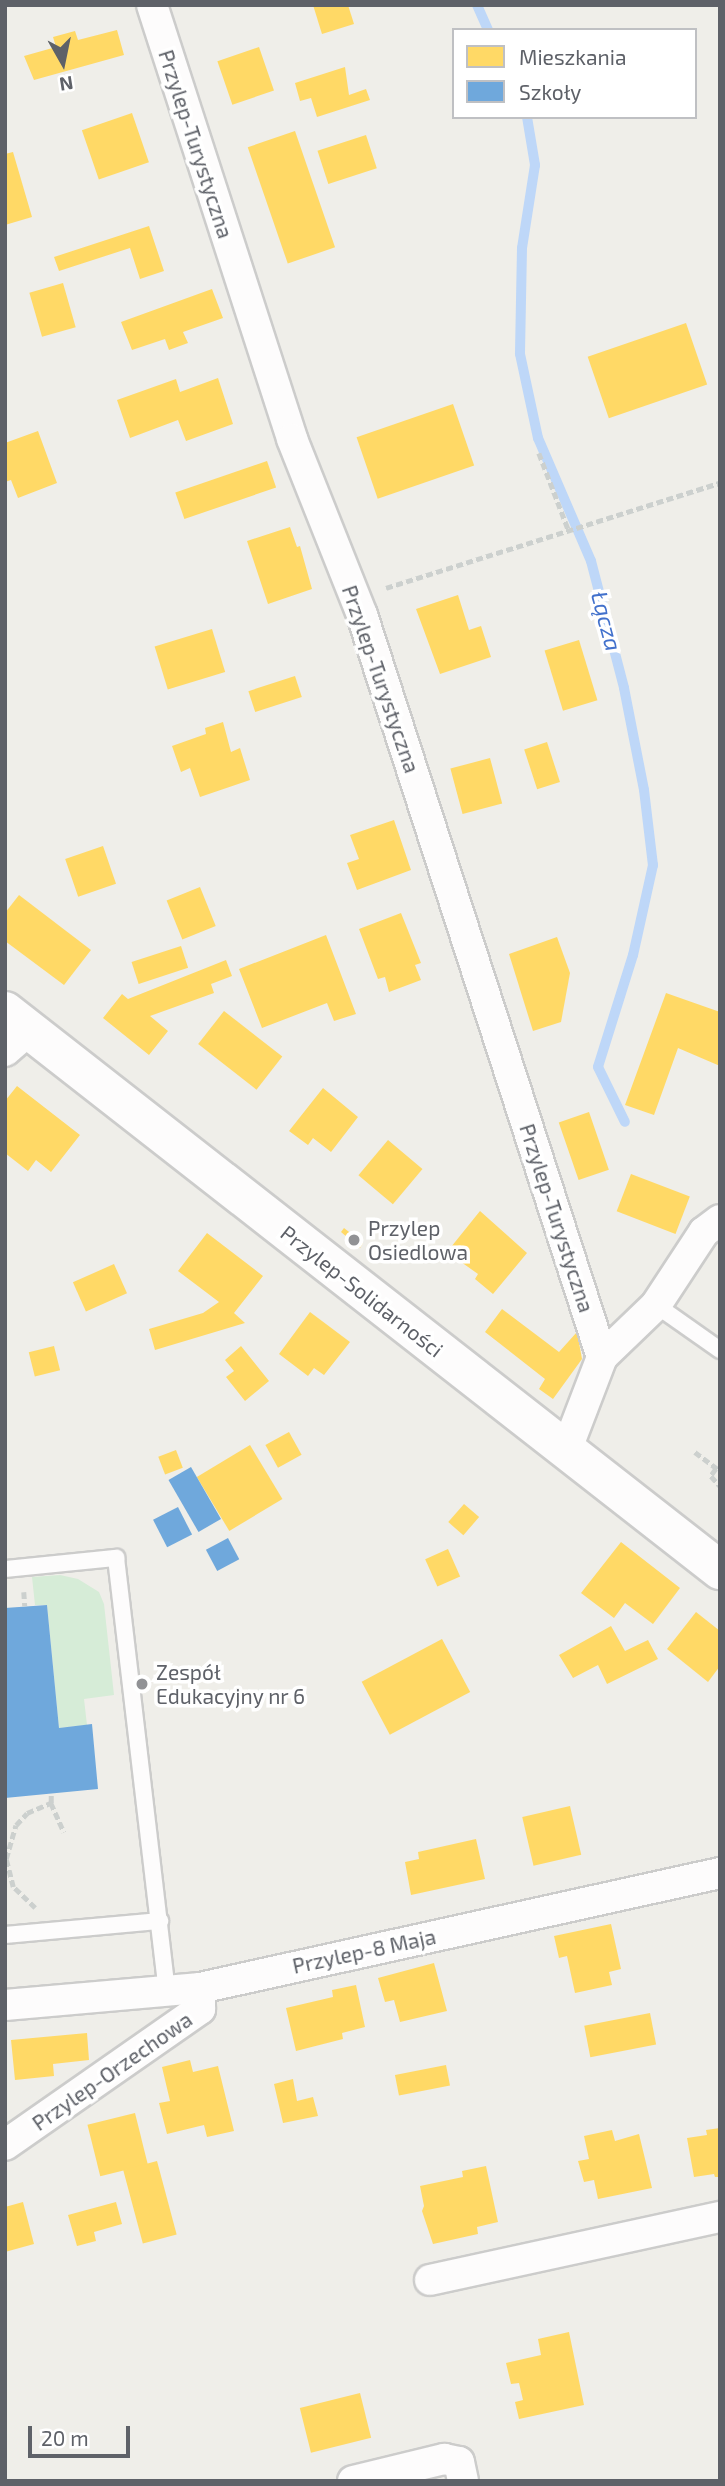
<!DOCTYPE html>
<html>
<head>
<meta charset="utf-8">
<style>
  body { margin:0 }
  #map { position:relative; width:725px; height:2486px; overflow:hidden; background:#efeee9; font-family:"Exo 2",sans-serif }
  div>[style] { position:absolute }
  .green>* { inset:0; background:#d6ecd7 }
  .homes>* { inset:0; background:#ffd966; transform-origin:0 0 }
  .schools>* { inset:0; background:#6fa8dc; transform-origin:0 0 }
  .stream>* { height:10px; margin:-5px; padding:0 5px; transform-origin:5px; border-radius:5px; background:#bed7f8 }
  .path>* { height:4.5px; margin-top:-2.25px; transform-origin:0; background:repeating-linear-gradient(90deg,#ccd0ce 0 7px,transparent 0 10.5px) }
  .roads { filter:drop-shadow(2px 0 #cccccb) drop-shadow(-2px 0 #cccccb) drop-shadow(0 2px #cccccb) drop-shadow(0 -2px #cccccb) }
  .service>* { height:16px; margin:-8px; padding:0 8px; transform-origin:8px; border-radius:8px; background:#fdfcfc }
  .minor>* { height:30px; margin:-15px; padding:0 15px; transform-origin:15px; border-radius:15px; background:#fdfcfc }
  .secondary>* { height:38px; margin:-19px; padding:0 19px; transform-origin:19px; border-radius:19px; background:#fdfcfc }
  .dots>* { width:19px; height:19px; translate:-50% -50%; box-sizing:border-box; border:4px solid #fff; border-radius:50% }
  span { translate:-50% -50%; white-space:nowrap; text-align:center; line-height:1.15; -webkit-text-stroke:7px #fff; paint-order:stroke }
  .street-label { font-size:21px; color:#5e6168 }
  .poi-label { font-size:21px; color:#5e6168 }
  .left { translate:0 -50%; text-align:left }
  .water-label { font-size:23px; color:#4271cc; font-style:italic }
  .frame { position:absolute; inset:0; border:7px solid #5e6168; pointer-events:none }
  .legend { position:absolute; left:452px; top:28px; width:245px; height:91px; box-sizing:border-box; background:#fff; border:2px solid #bfc0c3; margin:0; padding:9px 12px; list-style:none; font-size:21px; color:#5e6168 }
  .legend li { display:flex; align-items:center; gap:14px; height:35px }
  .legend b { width:35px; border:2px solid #bfc0c3 }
  .north { position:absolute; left:28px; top:28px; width:70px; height:70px; -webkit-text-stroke:5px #fff; paint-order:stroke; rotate:171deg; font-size:19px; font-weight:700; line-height:28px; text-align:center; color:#5e6168 }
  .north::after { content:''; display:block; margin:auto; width:24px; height:32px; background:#5e6168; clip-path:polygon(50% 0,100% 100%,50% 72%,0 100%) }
  .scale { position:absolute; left:28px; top:2426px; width:102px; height:32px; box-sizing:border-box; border:4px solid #5e6168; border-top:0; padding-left:9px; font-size:21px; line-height:24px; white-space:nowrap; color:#5e6168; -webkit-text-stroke:5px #fff; paint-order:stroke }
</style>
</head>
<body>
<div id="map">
  <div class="green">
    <i style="clip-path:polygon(60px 1575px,78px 1579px,99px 1592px,104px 1604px,114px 1695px,84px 1699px,87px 1725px,59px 1728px,47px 1605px,35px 1605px,32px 1577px)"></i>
  </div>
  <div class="homes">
    <i style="clip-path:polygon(313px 5px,348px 5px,354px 24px,322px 34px)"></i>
    <i style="clip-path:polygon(117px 30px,124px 55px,34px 80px,24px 56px,56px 47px,53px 37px,75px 31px,78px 40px)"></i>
    <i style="left:259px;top:47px;width:46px;height:44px;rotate:71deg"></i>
    <i style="clip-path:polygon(345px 67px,349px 95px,366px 89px,370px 100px,317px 117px,311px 98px,300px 101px,295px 83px)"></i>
    <i style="left:132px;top:113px;width:52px;height:53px;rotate:71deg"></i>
    <i style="left:295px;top:131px;width:123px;height:50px;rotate:71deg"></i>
    <i style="left:366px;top:135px;width:35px;height:51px;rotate:72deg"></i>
    <i style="clip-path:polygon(13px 152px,32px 217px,5px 225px,5px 154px)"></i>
    <i style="clip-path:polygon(149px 226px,164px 271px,140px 279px,130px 248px,59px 271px,54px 257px)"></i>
    <i style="left:63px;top:283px;width:46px;height:35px;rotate:74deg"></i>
    <i style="clip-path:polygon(212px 289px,223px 318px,183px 332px,188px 343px,169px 350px,165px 339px,132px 350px,121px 322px)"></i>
    <i style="left:686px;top:323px;width:65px;height:104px;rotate:71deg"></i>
    <i style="clip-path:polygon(218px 378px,233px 424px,186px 441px,178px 420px,130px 438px,117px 400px,176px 379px,180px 392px)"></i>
    <i style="left:453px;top:404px;width:65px;height:102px;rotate:71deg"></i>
    <i style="clip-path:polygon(38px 431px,57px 483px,18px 498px,11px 480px,5px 482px,5px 443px)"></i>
    <i style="left:267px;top:461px;width:28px;height:97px;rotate:71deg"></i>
    <i style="clip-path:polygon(290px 527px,297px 547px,300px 546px,312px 589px,268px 604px,247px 541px)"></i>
    <i style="clip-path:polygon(458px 595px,469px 630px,481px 626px,491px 657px,440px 674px,416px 609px)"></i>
    <i style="left:212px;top:629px;width:45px;height:60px;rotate:73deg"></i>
    <i style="left:579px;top:640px;width:63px;height:36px;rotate:73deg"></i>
    <i style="left:295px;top:676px;width:22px;height:49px;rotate:72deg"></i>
    <i style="clip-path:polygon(223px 722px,231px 752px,240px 748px,250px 780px,200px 797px,190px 768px,181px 772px,172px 746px,206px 734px,205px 728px)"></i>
    <i style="left:547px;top:742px;width:42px;height:24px;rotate:72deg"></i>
    <i style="left:490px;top:758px;width:47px;height:41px;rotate:75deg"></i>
    <i style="clip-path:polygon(394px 820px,411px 870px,357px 890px,347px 863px,359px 859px,350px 835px)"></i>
    <i style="left:103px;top:846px;width:40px;height:40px;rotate:71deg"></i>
    <i style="left:200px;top:887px;width:42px;height:36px;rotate:68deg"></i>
    <i style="clip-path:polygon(19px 895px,91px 950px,64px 985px,5px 941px,5px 913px)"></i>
    <i style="clip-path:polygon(401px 913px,421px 963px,415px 965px,421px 980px,389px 992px,385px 977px,378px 979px,359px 929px)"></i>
    <i style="clip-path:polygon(326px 935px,356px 1014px,334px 1021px,327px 1003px,262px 1028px,239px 969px)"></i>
    <i style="clip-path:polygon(557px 937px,570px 973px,561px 1022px,533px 1031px,509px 954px)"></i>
    <i style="left:181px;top:946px;width:23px;height:52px;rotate:72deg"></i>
    <i style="clip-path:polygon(226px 960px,232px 976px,211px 984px,214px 993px,150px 1016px,168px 1031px,149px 1055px,103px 1018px,122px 994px,128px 999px)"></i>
    <i style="clip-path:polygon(666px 993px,720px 1012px,720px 1066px,678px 1048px,654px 1115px,625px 1105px)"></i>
    <i style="left:224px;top:1011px;width:74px;height:42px;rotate:38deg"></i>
    <i style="clip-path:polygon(17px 1086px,80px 1135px,51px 1172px,36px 1160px,28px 1171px,5px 1153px,5px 1101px)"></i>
    <i style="clip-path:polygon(323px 1088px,358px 1117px,331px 1152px,313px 1138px,308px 1145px,289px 1131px)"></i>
    <i style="left:589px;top:1112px;width:61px;height:32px;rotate:71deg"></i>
    <i style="left:388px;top:1140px;width:45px;height:46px;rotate:40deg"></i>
    <i style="left:631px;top:1174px;width:63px;height:40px;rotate:21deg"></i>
    <i style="clip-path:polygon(480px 1211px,527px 1253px,493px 1294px,475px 1279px,478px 1274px,447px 1252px)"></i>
    <i style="clip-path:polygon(344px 1228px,363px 1243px,360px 1248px,341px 1232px)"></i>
    <i style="clip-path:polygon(207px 1233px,263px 1276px,234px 1313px,245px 1323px,155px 1350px,149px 1329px,203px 1313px,219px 1302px,178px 1271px)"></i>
    <i style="left:114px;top:1264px;width:32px;height:45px;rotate:66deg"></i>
    <i style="clip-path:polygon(502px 1309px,559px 1352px,577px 1332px,582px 1359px,553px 1399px,539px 1389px,545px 1379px,485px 1332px)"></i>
    <i style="clip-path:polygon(310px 1312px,350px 1342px,324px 1375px,314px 1368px,308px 1376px,279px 1354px)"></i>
    <i style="left:54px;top:1346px;width:25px;height:26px;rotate:76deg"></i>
    <i style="clip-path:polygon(241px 1346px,269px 1381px,245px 1401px,226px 1377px,234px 1371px,225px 1360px)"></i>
    <i style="left:289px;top:1432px;width:26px;height:27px;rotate:61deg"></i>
    <i style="left:250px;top:1445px;width:63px;height:62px;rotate:59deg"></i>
    <i style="left:176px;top:1450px;width:19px;height:19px;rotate:69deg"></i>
    <i style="left:464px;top:1504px;width:20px;height:24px;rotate:41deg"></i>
    <i style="clip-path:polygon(621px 1542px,680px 1588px,653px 1624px,625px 1603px,614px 1618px,581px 1593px)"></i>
    <i style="left:448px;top:1549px;width:30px;height:25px;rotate:66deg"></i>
    <i style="clip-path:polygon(696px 1612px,720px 1631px,720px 1666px,708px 1682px,667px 1649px)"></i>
    <i style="clip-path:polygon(611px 1626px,625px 1651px,648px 1640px,658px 1659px,607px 1684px,598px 1665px,573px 1678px,559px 1655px)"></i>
    <i style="left:442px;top:1639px;width:60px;height:91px;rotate:62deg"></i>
    <i style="left:570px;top:1806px;width:50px;height:49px;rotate:77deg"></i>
    <i style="clip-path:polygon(476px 1839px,485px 1879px,411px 1895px,405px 1862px,419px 1859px,418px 1852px)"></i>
    <i style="clip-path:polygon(611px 1924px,621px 1969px,609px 1972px,612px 1985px,575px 1993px,567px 1956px,559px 1958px,554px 1936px)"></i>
    <i style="clip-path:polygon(434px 1963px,447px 2011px,400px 2022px,394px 2000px,385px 2002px,378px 1978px)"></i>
    <i style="clip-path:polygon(356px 1985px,365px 2027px,342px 2033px,343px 2039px,296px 2051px,286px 2008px,333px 1997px,332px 1990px)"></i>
    <i style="left:650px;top:2013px;width:32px;height:67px;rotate:79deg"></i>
    <i style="clip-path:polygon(87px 2033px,89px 2060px,53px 2064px,54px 2076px,15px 2080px,11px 2040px)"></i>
    <i style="clip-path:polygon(190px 2060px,193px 2072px,218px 2066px,234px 2131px,207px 2137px,204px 2125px,167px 2134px,159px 2103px,170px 2101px,162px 2067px)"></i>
    <i style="left:446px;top:2065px;width:21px;height:52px;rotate:79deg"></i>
    <i style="clip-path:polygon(293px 2079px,297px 2101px,313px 2097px,318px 2116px,283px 2123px,274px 2084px)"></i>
    <i style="left:135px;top:2113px;width:53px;height:49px;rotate:76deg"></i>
    <i style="clip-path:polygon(720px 2128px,720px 2177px,715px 2177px,714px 2174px,694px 2177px,687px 2138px,707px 2135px,706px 2130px)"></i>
    <i style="clip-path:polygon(612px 2130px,615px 2141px,639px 2134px,652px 2188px,598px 2199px,594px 2180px,584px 2182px,578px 2161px,589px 2159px,584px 2136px)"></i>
    <i style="left:157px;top:2161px;width:76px;height:35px;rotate:75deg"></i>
    <i style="clip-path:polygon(486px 2166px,498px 2222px,477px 2227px,478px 2234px,433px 2244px,422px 2211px,424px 2206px,420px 2186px,463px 2177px,462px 2171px)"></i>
    <i style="clip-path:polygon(23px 2202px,34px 2244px,5px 2252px,5px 2207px)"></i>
    <i style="clip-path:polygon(116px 2202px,122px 2224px,94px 2232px,96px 2241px,77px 2246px,68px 2215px)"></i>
    <i style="clip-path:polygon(569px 2332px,584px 2405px,519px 2419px,515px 2402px,523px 2400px,519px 2383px,511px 2384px,506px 2363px,541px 2355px,538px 2339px)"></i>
    <i style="left:360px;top:2393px;width:46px;height:62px;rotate:76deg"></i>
  </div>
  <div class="schools">
    <i style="left:191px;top:1467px;width:60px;height:26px;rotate:60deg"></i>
    <i style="left:178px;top:1507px;width:31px;height:28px;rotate:63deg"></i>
    <i style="left:228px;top:1538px;width:24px;height:25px;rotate:62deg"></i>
    <i style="clip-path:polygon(47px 1605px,59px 1728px,92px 1724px,98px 1789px,5px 1798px,5px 1608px)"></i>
  </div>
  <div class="stream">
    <i style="left:477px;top:5px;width:27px;rotate:66deg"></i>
    <i style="left:527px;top:117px;width:49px;rotate:80.5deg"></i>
    <i style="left:535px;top:165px;width:84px;rotate:98.9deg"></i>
    <i style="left:522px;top:248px;width:106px;rotate:91.1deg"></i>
    <i style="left:520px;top:354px;width:86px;rotate:77.9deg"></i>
    <i style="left:538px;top:438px;width:134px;rotate:66.7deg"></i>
    <i style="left:591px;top:561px;width:131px;rotate:75.4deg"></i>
    <i style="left:624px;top:688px;width:104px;rotate:78.9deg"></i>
    <i style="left:644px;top:790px;width:76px;rotate:83.2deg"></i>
    <i style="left:653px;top:865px;width:92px;rotate:102.5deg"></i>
    <i style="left:633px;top:955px;width:117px;rotate:107.4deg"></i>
    <i style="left:598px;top:1067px;width:61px;rotate:63.9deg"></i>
  </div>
  <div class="path">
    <i style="left:539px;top:453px;width:84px;rotate:69deg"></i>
    <i style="left:386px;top:588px;width:350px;rotate:-17.5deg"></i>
    <i style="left:695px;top:1452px;width:31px;rotate:37deg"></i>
    <i style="left:716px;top:1469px;width:9px;rotate:126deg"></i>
    <i style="left:711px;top:1476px;width:13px;rotate:48deg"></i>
    <i style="left:24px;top:1592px;width:14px;rotate:86deg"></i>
    <i style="left:51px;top:1803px;width:32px;rotate:66deg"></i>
    <i style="left:35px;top:1908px;width:30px;rotate:-136deg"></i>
    <i style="left:13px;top:1887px;width:29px;rotate:-104deg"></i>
    <i style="left:6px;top:1859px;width:35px;rotate:-74deg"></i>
    <i style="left:16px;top:1825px;width:16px;rotate:-47deg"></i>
    <i style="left:27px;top:1813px;width:26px;rotate:-23deg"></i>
    <i style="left:51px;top:1803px;width:9px;rotate:-90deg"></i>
  </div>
  <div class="roads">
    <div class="service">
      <i style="left:656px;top:1305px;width:78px;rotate:35.1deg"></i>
      <i style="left:5px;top:1569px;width:112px;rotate:-5.7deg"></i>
      <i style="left:116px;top:1558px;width:435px;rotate:83.3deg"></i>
      <i style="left:5px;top:1935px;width:156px;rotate:-5.2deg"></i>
    </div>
    <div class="minor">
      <i style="left:152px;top:5px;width:456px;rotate:72.1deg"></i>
      <i style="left:292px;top:439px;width:189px;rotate:68.3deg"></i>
      <i style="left:362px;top:615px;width:780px;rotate:72.08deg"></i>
      <i style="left:5px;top:1051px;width:32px;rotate:-41deg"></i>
      <i style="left:566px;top:1451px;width:101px;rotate:-69deg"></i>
      <i style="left:602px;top:1357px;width:75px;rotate:-43.9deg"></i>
      <i style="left:656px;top:1305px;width:87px;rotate:-56.7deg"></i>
      <i style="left:704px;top:1232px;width:20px;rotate:-37deg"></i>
      <i style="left:5px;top:2005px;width:196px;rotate:-5deg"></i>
      <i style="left:200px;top:1988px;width:533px;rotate:-12.47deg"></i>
      <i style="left:5px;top:2145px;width:238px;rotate:-34.9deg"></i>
      <i style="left:200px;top:2009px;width:21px;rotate:-90deg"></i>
      <i style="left:430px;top:2280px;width:297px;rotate:-12.3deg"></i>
      <i style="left:353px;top:2481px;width:94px;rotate:-13.6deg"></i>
      <i style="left:444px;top:2459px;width:15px;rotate:11deg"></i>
      <i style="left:459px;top:2462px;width:19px;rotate:78deg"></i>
    </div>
    <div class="secondary">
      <i style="left:5px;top:1011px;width:908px;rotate:38.02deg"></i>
    </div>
  </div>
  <div class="dots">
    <i style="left:354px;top:1240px;background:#919295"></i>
    <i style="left:142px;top:1684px;background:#919295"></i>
  </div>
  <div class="street-label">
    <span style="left:196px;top:144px;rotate:72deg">Przylep-Turystyczna</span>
    <span style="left:381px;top:679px;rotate:71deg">Przylep-Turystyczna</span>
    <span style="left:557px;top:1218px;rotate:72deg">Przylep-Turystyczna</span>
    <span style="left:362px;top:1291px;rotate:38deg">Przylep-Solidarności</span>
    <span style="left:364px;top:1951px;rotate:-12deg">Przylep-8 Maja</span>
    <span style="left:112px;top:2071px;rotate:-35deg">Przylep-Orzechowa</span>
  </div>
  <div class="poi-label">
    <span class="left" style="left:368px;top:1240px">Przylep<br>Osiedlowa</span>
    <span class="left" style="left:156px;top:1684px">Zespół<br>Edukacyjny nr 6</span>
  </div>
  <div class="water-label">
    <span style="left:607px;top:621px;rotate:75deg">Łącza</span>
  </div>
  <div class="frame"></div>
  <ul class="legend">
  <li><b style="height:19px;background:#ffd966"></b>Mieszkania</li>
  <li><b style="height:19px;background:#6fa8dc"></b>Szkoły</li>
  </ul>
  <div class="north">N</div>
  <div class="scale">20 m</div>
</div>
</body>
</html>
